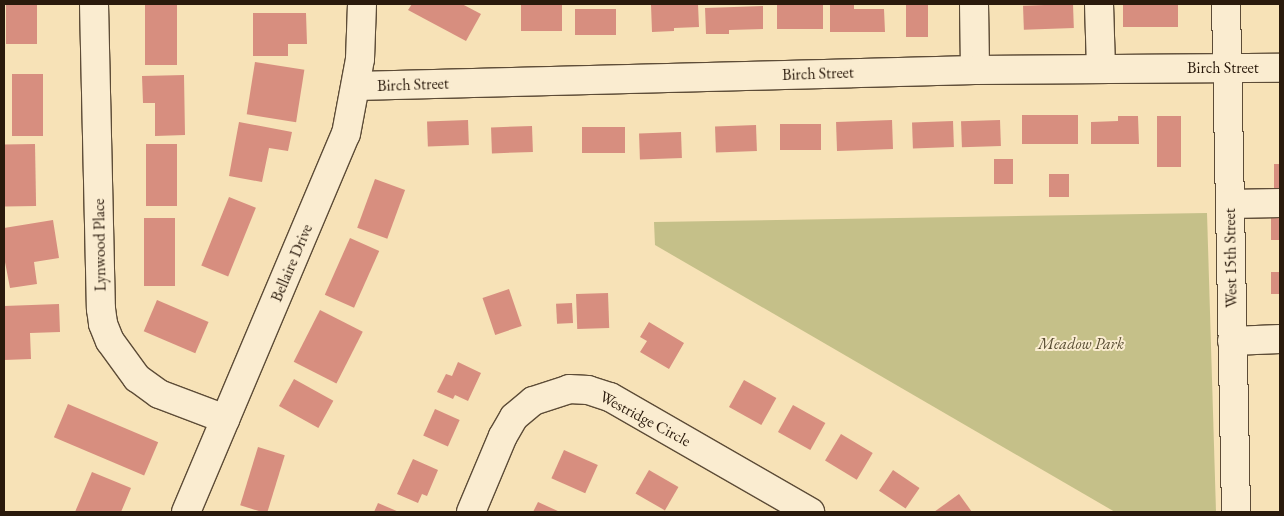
<!DOCTYPE html>
<html>
<head>
<meta charset="utf-8">
<style>
  body { margin:0 }
  #map { position:relative; width:1284px; height:516px; overflow:hidden; background:#f7e2b7; font-family:"EB Garamond",serif }
  div>[style] { position:absolute }
  .green>* { inset:0; background:#c5c089 }
  .building>* { inset:0; background:#d78e7f; transform-origin:0 0 }
  .roads { filter:drop-shadow(1px 0 #5d4c37) drop-shadow(-1px 0 #5d4c37) drop-shadow(0 1px #5d4c37) drop-shadow(0 -1px #5d4c37) }
  .minor>* { height:28px; margin:-14px; padding:0 14px; transform-origin:14px; border-radius:14px; background:#faecd0 }
  span { translate:-50% -50%; white-space:nowrap; text-align:center; line-height:1.15; -webkit-text-stroke:4px #faecd0; paint-order:stroke }
  .street-label { font-size:16px; color:#2a1a0c }
  .park-label { font-size:16px; color:#584c32; font-style:italic }
  .frame { position:absolute; inset:0; border:5px solid #2a1a0c; pointer-events:none }
</style>
</head>
<body>
<div id="map">
  <div class="green">
    <i style="clip-path:polygon(1207px 213px,1216px 512px,1115px 512px,655px 245px,654px 222px)"></i>
  </div>
  <div class="building">
    <i style="left:6px;top:4px;width:31px;height:40px"></i>
    <i style="left:145px;top:4px;width:32px;height:61px"></i>
    <i style="clip-path:polygon(412px 4px,462px 4px,481px 14px,466px 41px,408px 10px)"></i>
    <i style="clip-path:polygon(693px 4px,698px 4px,699px 27px,674px 28px,674px 31px,652px 32px,651px 5px)"></i>
    <i style="left:777px;top:4px;width:46px;height:25px"></i>
    <i style="clip-path:polygon(830px 4px,854px 4px,854px 9px,884px 9px,885px 32px,830px 32px)"></i>
    <i style="left:906px;top:4px;width:22px;height:33px"></i>
    <i style="left:1073px;top:4px;width:24px;height:50px;rotate:88deg"></i>
    <i style="left:1123px;top:4px;width:55px;height:23px"></i>
    <i style="left:562px;top:5px;width:26px;height:41px;rotate:90deg"></i>
    <i style="clip-path:polygon(763px 6px,763px 29px,729px 30px,729px 34px,706px 34px,705px 8px)"></i>
    <i style="left:616px;top:9px;width:26px;height:41px;rotate:90deg"></i>
    <i style="clip-path:polygon(253px 13px,306px 13px,307px 44px,288px 44px,288px 56px,253px 56px)"></i>
    <i style="left:255px;top:62px;width:50px;height:53px;rotate:9deg"></i>
    <i style="left:12px;top:74px;width:31px;height:62px"></i>
    <i style="clip-path:polygon(184px 75px,185px 135px,155px 136px,155px 103px,143px 103px,142px 76px)"></i>
    <i style="left:1078px;top:115px;width:29px;height:56px;rotate:90deg"></i>
    <i style="clip-path:polygon(1118px 116px,1138px 116px,1139px 144px,1091px 144px,1091px 122px,1118px 121px)"></i>
    <i style="left:1157px;top:116px;width:24px;height:51px"></i>
    <i style="left:468px;top:120px;width:25px;height:41px;rotate:88deg"></i>
    <i style="left:892px;top:120px;width:29px;height:56px;rotate:88deg"></i>
    <i style="left:1000px;top:120px;width:26px;height:39px;rotate:88deg"></i>
    <i style="left:953px;top:121px;width:26px;height:41px;rotate:88deg"></i>
    <i style="clip-path:polygon(239px 122px,292px 132px,288px 151px,269px 148px,262px 182px,229px 176px)"></i>
    <i style="left:821px;top:124px;width:26px;height:41px;rotate:90deg"></i>
    <i style="left:756px;top:125px;width:26px;height:41px;rotate:88deg"></i>
    <i style="left:532px;top:126px;width:26px;height:41px;rotate:88deg"></i>
    <i style="left:625px;top:127px;width:26px;height:43px;rotate:90deg"></i>
    <i style="left:681px;top:132px;width:26px;height:42px;rotate:88deg"></i>
    <i style="left:35px;top:144px;width:62px;height:31px;rotate:89deg"></i>
    <i style="left:146px;top:144px;width:31px;height:62px"></i>
    <i style="left:994px;top:159px;width:19px;height:25px"></i>
    <i style="left:1274px;top:164px;width:6px;height:24px"></i>
    <i style="left:1049px;top:174px;width:20px;height:23px"></i>
    <i style="left:375px;top:179px;width:32px;height:52px;rotate:20deg"></i>
    <i style="left:229px;top:197px;width:29px;height:74px;rotate:22deg"></i>
    <i style="left:1271px;top:216px;width:9px;height:24px"></i>
    <i style="left:144px;top:218px;width:31px;height:68px"></i>
    <i style="clip-path:polygon(53px 220px,59px 258px,34px 262px,37px 284px,10px 288px,4px 257px,4px 228px)"></i>
    <i style="left:350px;top:238px;width:32px;height:62px;rotate:24deg"></i>
    <i style="left:1271px;top:272px;width:9px;height:22px"></i>
    <i style="left:509px;top:289px;width:39px;height:28px;rotate:71deg"></i>
    <i style="left:608px;top:293px;width:35px;height:32px;rotate:88deg"></i>
    <i style="left:157px;top:300px;width:56px;height:34px;rotate:23deg"></i>
    <i style="left:572px;top:303px;width:20px;height:16px;rotate:87deg"></i>
    <i style="clip-path:polygon(59px 304px,60px 332px,30px 333px,31px 359px,4px 360px,4px 306px)"></i>
    <i style="left:320px;top:310px;width:48px;height:58px;rotate:27deg"></i>
    <i style="clip-path:polygon(649px 322px,684px 343px,669px 369px,640px 352px,647px 341px,640px 337px)"></i>
    <i style="clip-path:polygon(458px 362px,481px 373px,468px 401px,455px 395px,453px 399px,437px 392px,446px 374px,452px 376px)"></i>
    <i style="left:294px;top:379px;width:45px;height:31px;rotate:29deg"></i>
    <i style="left:744px;top:380px;width:37px;height:31px;rotate:29deg"></i>
    <i style="left:68px;top:404px;width:98px;height:36px;rotate:23deg"></i>
    <i style="left:793px;top:405px;width:37px;height:31px;rotate:29deg"></i>
    <i style="left:435px;top:409px;width:27px;height:29px;rotate:24deg"></i>
    <i style="left:841px;top:434px;width:37px;height:31px;rotate:31deg"></i>
    <i style="left:258px;top:447px;width:28px;height:61px;rotate:17deg"></i>
    <i style="left:564px;top:450px;width:37px;height:31px;rotate:24deg"></i>
    <i style="clip-path:polygon(413px 459px,438px 470px,427px 496px,422px 494px,418px 503px,397px 494px)"></i>
    <i style="left:649px;top:470px;width:34px;height:27px;rotate:30deg"></i>
    <i style="left:893px;top:470px;width:32px;height:25px;rotate:34deg"></i>
    <i style="clip-path:polygon(92px 472px,131px 488px,121px 512px,75px 512px)"></i>
    <i style="clip-path:polygon(959px 494px,972px 512px,934px 512px)"></i>
    <i style="clip-path:polygon(538px 502px,560px 512px,533px 512px)"></i>
    <i style="clip-path:polygon(378px 503px,399px 512px,374px 512px)"></i>
  </div>
  <div class="roads">
    <div class="minor">
      <i style="left:94px;top:4px;width:305px;rotate:88.7deg"></i>
      <i style="left:101px;top:309px;width:15px;rotate:82deg"></i>
      <i style="left:103px;top:324px;width:18px;rotate:68deg"></i>
      <i style="left:110px;top:341px;width:46px;rotate:53.9deg"></i>
      <i style="left:137px;top:378px;width:27px;rotate:36deg"></i>
      <i style="left:159px;top:394px;width:71px;rotate:20.7deg"></i>
      <i style="left:974px;top:4px;width:66px;rotate:89.1deg"></i>
      <i style="left:1099px;top:4px;width:65px;rotate:88.2deg"></i>
      <i style="left:1226px;top:4px;width:508px;rotate:88.87deg"></i>
      <i style="left:356px;top:86px;width:619px;rotate:-1.48deg"></i>
      <i style="left:975px;top:70px;width:305px;rotate:-0.4deg"></i>
      <i style="left:1230px;top:204px;width:50px;rotate:-1.1deg"></i>
      <i style="left:1232px;top:341px;width:48px;rotate:-2.4deg"></i>
      <i style="left:186px;top:512px;width:410px;rotate:-67.1deg"></i>
      <i style="left:346px;top:134px;width:76px;rotate:-79.4deg"></i>
      <i style="left:360px;top:59px;width:55px;rotate:-87.9deg"></i>
      <i style="left:471px;top:512px;width:82px;rotate:-67.2deg"></i>
      <i style="left:503px;top:436px;width:22px;rotate:-60deg"></i>
      <i style="left:514px;top:417px;width:25px;rotate:-40deg"></i>
      <i style="left:533px;top:401px;width:38px;rotate:-18deg"></i>
      <i style="left:569px;top:389px;width:19px;rotate:3deg"></i>
      <i style="left:588px;top:390px;width:23px;rotate:18deg"></i>
      <i style="left:610px;top:397px;width:231px;rotate:29.9deg"></i>
    </div>
  </div>
  <div class="street-label">
    <span style="left:1223px;top:68px">Birch Street</span>
    <span style="left:818px;top:74px;rotate:-2deg">Birch Street</span>
    <span style="left:413px;top:85px;rotate:-2deg">Birch Street</span>
    <span style="left:100px;top:245px;rotate:-91deg">Lynwood Place</span>
    <span style="left:1231px;top:258px;rotate:-91deg">West 15th Street</span>
    <span style="left:292px;top:263px;rotate:-67deg">Bellaire Drive</span>
    <span style="left:645px;top:419px;rotate:28deg">Westridge Circle</span>
  </div>
  <div class="park-label">
    <span style="left:1081px;top:344px">Meadow Park</span>
  </div>
  <div class="frame"></div>
</div>
</body>
</html>
